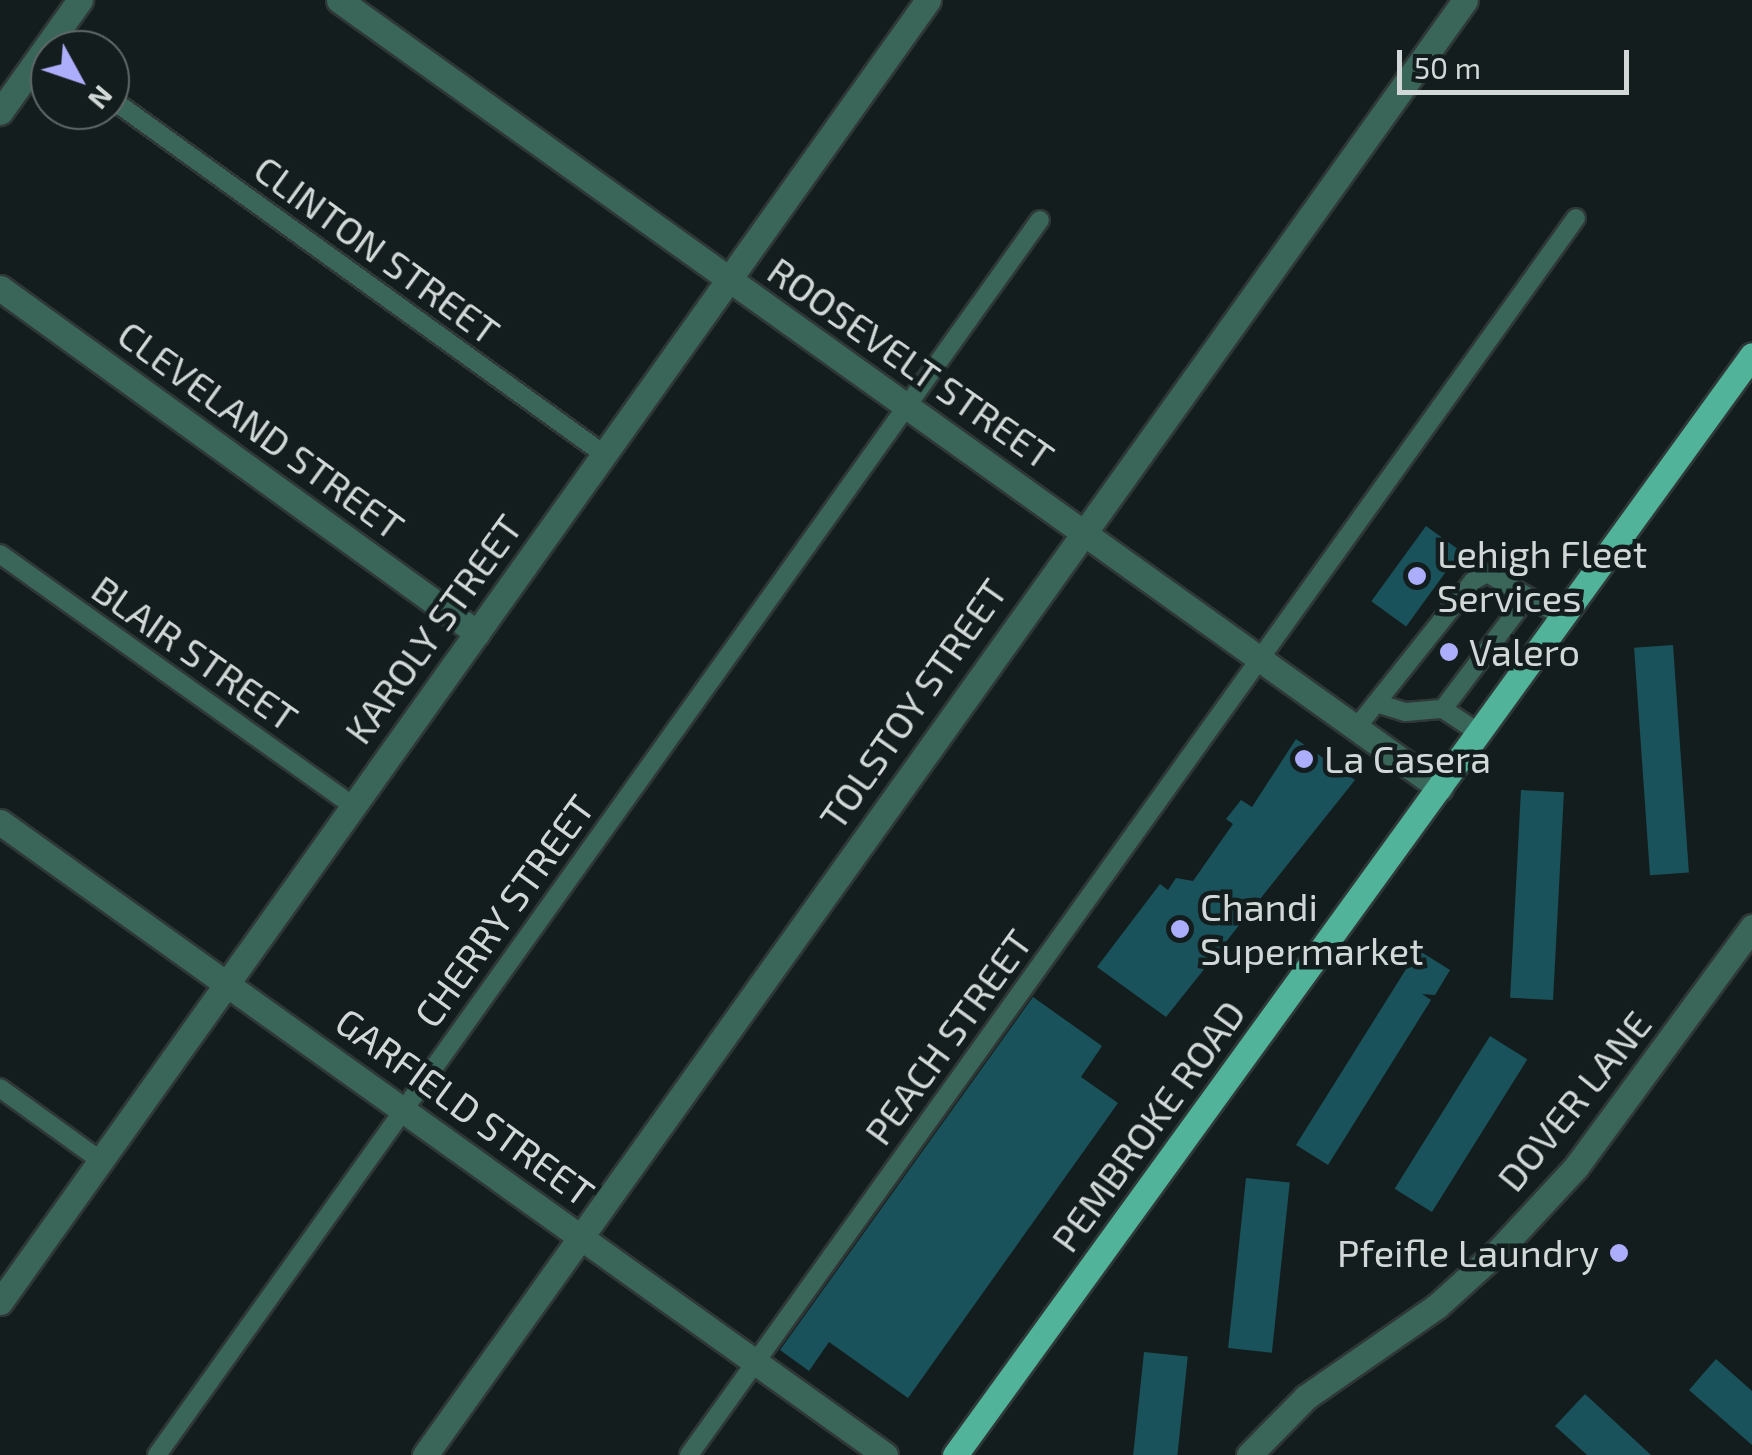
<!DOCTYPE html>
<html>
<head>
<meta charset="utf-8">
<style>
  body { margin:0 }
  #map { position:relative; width:1752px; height:1455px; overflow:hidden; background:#141d1d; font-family:"Exo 2",sans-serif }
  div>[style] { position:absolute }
  .building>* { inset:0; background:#1a525b; transform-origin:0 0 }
  .roads { filter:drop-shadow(2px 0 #2f3737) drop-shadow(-2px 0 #2f3737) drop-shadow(0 2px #2f3737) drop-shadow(0 -2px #2f3737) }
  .service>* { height:18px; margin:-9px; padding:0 9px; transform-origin:9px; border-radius:9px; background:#3a665a }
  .minor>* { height:25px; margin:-12.5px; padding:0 12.5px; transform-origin:12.5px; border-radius:12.5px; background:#3a665a }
  .primary>* { height:25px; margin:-12.5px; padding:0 12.5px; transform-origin:12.5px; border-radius:12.5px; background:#50b39a }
  .dots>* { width:28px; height:28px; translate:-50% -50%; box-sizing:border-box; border:5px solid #141d1d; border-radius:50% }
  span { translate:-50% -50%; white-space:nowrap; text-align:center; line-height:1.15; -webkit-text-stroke:9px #141d1d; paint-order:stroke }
  .street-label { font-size:38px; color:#d2d8d8 }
  .poi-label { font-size:38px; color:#d2d8d8 }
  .left { translate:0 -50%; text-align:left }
  .right { translate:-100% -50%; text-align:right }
  .north { position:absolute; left:30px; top:30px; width:100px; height:100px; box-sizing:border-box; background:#141d1d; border:2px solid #606868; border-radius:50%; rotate:130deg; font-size:28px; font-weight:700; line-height:40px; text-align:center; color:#d2d8d8 }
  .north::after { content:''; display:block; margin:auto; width:35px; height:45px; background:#adaefb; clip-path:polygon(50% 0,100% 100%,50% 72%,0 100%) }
  .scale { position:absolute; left:1397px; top:50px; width:232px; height:45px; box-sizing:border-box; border:5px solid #d2d8d8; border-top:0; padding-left:12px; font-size:30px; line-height:35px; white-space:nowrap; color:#d2d8d8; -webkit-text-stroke:8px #141d1d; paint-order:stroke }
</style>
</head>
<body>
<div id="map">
  <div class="building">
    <i style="left:1426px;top:526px;width:43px;height:93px;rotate:36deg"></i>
    <i style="left:1673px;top:645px;width:228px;height:39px;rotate:86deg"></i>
    <i style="clip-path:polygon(1296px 739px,1355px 780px,1166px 1017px,1097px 967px,1160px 884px,1168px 890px,1176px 878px,1193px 881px,1233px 824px,1226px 819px,1241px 800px,1252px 807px)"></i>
    <i style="left:1521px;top:790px;width:43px;height:208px;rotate:3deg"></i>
    <i style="clip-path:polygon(1418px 950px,1450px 970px,1435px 995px,1422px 994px,1431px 1000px,1328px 1165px,1296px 1145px)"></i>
    <i style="clip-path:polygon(1033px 997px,1102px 1046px,1081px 1077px,1118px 1103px,908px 1398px,829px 1342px,809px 1371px,780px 1350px)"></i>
    <i style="left:1490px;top:1036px;width:44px;height:180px;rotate:32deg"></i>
    <i style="left:1246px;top:1178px;width:44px;height:171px;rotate:6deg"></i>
    <i style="left:1144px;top:1352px;width:44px;height:104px;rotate:6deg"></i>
    <i style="clip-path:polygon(1716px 1359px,1752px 1391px,1752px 1445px,1689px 1390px)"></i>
    <i style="clip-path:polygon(1585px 1394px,1651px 1455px,1587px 1455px,1555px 1426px)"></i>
  </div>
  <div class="roads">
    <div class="service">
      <i style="left:110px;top:98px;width:610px;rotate:35.8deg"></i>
      <i style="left:0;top:554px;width:432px;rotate:35.5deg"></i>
      <i style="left:1376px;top:703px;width:31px;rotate:17deg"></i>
      <i style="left:1406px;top:712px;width:37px;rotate:-5deg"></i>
      <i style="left:1443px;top:709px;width:141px;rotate:-53deg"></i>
      <i style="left:1443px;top:709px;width:43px;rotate:33.7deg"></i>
      <i style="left:1357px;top:727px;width:186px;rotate:-51.5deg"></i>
      <i style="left:1473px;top:581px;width:16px;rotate:-30deg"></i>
      <i style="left:1487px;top:573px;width:88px;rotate:30.1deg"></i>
      <i style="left:0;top:1088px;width:123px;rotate:35.8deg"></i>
      <i style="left:157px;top:1455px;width:1518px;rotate:-54.44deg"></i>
      <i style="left:689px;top:1455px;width:1522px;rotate:-54.36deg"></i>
    </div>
    <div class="minor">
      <i style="left:339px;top:0;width:1354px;rotate:35.59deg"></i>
      <i style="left:0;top:112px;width:138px;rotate:-54.5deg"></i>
      <i style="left:0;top:288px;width:589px;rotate:35.88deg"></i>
      <i style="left:0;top:822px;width:1088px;rotate:35.57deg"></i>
      <i style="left:0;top:1302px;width:1599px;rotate:-54.52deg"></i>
      <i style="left:425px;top:1455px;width:1788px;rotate:-54.44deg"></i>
      <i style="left:1249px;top:1455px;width:81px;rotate:-45.5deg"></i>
      <i style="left:1306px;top:1397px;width:160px;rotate:-34.8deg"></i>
      <i style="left:1437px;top:1306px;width:88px;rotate:-42.2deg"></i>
      <i style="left:1502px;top:1247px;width:109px;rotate:-47.2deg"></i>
      <i style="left:1576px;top:1167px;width:298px;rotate:-53.7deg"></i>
    </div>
    <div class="primary">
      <i style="left:955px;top:1455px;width:1358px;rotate:-54.07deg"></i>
    </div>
  </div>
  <div class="dots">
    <i style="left:1417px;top:576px;background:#adaefb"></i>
    <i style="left:1449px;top:652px;background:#adaefb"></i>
    <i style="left:1304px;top:759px;background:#adaefb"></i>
    <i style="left:1180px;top:929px;background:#adaefb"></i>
    <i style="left:1619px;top:1253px;background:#adaefb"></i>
  </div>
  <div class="street-label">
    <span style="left:377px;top:250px;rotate:36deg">CLINTON STREET</span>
    <span style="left:911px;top:363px;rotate:35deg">ROOSEVELT STREET</span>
    <span style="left:261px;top:430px;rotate:36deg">CLEVELAND STREET</span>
    <span style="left:433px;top:629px;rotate:-54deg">KAROLY STREET</span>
    <span style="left:195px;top:653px;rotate:35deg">BLAIR STREET</span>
    <span style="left:913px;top:704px;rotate:-55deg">TOLSTOY STREET</span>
    <span style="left:504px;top:911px;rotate:-54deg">CHERRY STREET</span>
    <span style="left:948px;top:1037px;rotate:-54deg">PEACH STREET</span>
    <span style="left:1574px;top:1101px;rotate:-51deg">DOVER LANE</span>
    <span style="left:465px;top:1107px;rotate:36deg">GARFIELD STREET</span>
    <span style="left:1148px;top:1126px;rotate:-54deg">PEMBROKE ROAD</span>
  </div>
  <div class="poi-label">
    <span class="left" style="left:1437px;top:576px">Lehigh Fleet<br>Services</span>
    <span class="left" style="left:1469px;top:652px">Valero</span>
    <span class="left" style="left:1324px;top:759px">La Casera</span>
    <span class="left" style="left:1200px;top:929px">Chandi<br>Supermarket</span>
    <span class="right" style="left:1599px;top:1253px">Pfeifle Laundry</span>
  </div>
  <div class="north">N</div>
  <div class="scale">50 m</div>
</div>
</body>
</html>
